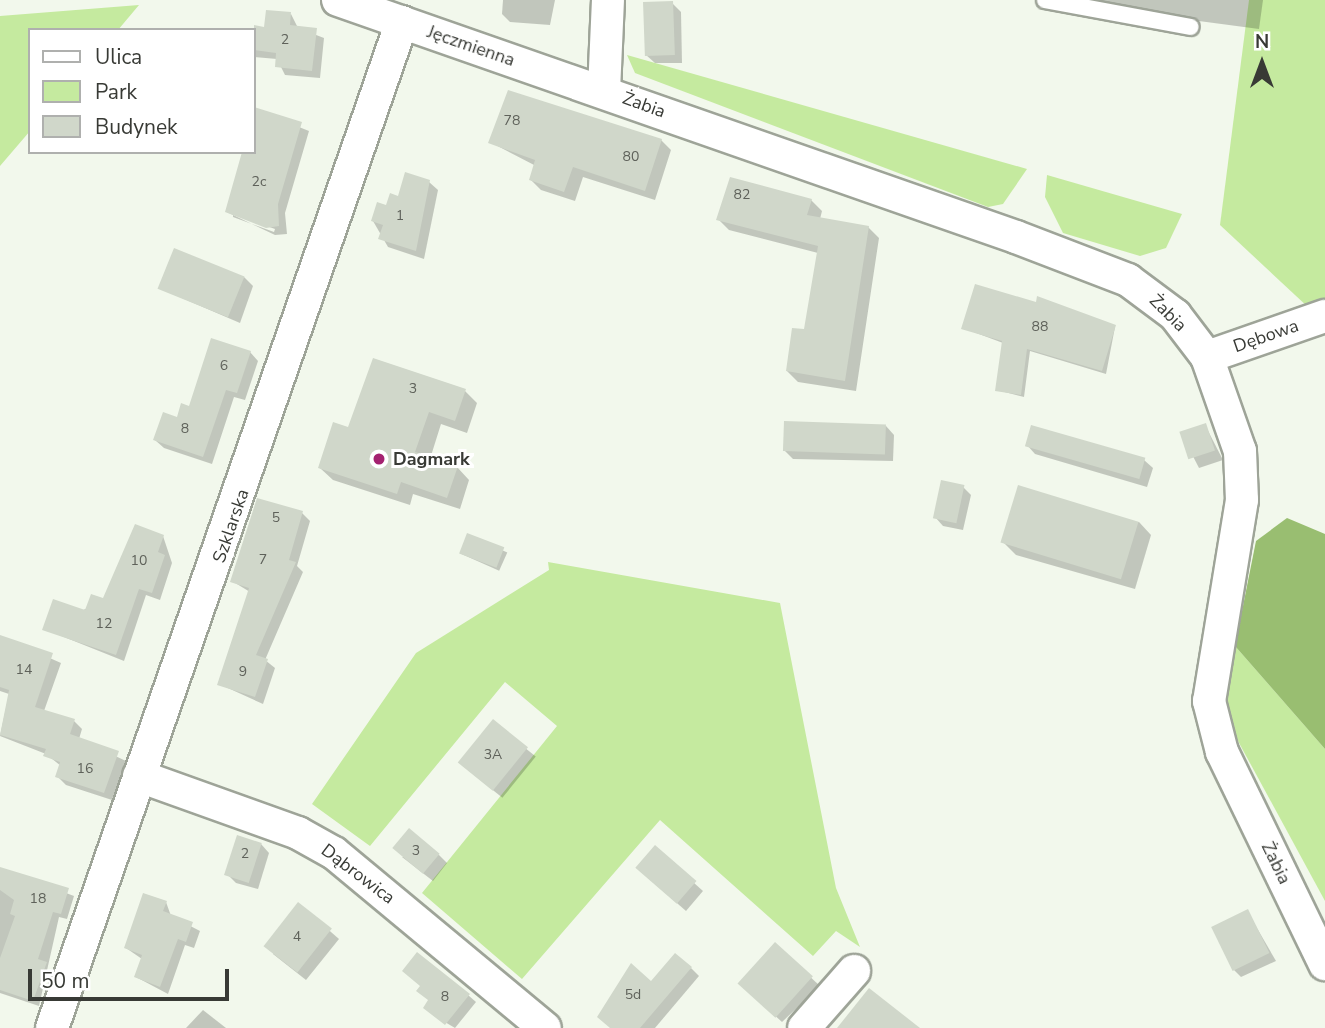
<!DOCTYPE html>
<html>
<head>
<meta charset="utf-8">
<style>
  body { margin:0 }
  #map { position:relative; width:1325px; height:1028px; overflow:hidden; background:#f2f8ec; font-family:"Nunito Sans",sans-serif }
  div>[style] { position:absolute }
  .green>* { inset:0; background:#c5ea9f }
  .forest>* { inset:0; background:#99be71 }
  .shadow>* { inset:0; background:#0003; transform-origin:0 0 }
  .building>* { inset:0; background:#d0d7ca; transform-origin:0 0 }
  .roads { filter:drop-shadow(2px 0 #9ea498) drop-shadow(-2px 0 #9ea498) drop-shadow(0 2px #9ea498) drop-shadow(0 -2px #9ea498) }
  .lane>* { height:16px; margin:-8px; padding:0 8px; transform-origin:8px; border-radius:8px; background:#fff }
  .street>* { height:32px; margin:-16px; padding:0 16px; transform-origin:16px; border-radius:16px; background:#fff }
  .dots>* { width:19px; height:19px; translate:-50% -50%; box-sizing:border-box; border:4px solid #fff; border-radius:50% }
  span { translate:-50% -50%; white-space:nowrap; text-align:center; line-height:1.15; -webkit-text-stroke:6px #fff; paint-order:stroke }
  .number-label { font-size:14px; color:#5e615a }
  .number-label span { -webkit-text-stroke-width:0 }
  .street-label { font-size:18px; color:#383a35 }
  .poi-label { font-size:18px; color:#383a35; font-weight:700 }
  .left { translate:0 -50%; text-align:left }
  .legend { position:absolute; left:28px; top:28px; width:228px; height:126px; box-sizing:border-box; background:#fff; border:2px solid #afb0ae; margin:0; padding:9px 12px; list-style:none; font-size:21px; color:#383a35 }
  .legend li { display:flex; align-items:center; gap:14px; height:35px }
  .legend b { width:35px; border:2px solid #afb0ae }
  .north { position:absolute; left:1227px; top:28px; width:70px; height:70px; -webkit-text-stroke:5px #fff; paint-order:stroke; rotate:0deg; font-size:19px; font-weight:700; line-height:28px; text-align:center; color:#383a35 }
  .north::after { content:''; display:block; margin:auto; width:24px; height:32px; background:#383a35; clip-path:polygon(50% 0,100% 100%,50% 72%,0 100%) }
  .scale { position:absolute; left:28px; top:969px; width:201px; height:32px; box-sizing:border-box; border:4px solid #383a35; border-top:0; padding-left:9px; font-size:21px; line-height:24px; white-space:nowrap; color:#383a35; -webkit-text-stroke:5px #fff; paint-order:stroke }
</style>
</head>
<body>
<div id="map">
  <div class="green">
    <i style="clip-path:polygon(1249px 0,1325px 0,1325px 304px,1309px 308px,1220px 225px)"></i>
    <i style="clip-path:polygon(139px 5px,118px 30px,30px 30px,30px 131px,0 166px,0 16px)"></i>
    <i style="clip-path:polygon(627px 55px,1027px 169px,1003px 204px,988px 207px,635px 73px)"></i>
    <i style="clip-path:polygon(1047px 175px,1182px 214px,1166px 248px,1140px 256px,1063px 233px,1045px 197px)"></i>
    <i style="clip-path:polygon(548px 562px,780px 603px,836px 888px,860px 947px,836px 931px,813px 956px,660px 820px,522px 979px,422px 893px,557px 726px,505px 682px,370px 846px,312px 804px,416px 653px,549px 570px)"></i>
    <i style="clip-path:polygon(1235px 646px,1325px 749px,1325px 901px,1232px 730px,1225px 703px)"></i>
  </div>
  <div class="forest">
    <i style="clip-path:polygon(1287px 518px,1325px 534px,1325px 749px,1235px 646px,1256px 541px)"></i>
  </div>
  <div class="shadow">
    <i style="clip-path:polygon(503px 0,555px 0,550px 25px,510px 22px,502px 14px)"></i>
    <i style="clip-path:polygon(1080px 0,1263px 0,1259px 29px,1086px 6px)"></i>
    <i style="clip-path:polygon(672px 3px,681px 12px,682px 63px,655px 63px,646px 55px)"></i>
    <i style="clip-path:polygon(291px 14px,298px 28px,324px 38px,320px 78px,285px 75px,277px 59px,254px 57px,254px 30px,240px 30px,266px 29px)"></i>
    <i style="clip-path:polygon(evenodd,254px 109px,309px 131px,285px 213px,287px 234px,275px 235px,227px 212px,254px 152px,254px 109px,233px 214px,275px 229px,274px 232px,233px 217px,233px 214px)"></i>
    <i style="clip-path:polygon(661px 140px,671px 150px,655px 200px,583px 177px,575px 201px,541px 190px,531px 180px,536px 166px,490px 142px)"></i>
    <i style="clip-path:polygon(429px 182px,438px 190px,424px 259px,388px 247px,373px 221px)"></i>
    <i style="clip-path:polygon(811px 200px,822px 211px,820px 219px,868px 227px,879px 238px,856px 391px,798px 382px,787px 371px,806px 331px,818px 253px,729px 230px,718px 219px)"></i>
    <i style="clip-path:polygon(244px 277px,253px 286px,240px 323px,161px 289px)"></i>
    <i style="clip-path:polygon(1115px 327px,1106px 374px,1030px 351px,1024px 397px,997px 390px,1003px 343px,963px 328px)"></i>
    <i style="clip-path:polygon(250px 352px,258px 361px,245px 400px,234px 397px,212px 464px,164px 448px,155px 440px)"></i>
    <i style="clip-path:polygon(465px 391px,477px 403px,467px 433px,441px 424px,430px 459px,457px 467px,469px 480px,460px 509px,413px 494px,410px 505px,333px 480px,320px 468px,350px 429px)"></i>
    <i style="clip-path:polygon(1205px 425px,1223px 460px,1199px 468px,1181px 433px)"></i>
    <i style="clip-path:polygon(886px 426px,894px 435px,893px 461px,793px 459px,784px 450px)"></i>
    <i style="clip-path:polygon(1033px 427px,1144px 460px,1153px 468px,1147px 487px,1035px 454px,1027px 445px)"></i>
    <i style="clip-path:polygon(963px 487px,971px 495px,963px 530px,943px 526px,935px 517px)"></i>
    <i style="clip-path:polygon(302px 513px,310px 521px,297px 566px,303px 572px,265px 660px,275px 668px,263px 704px,219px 684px,250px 592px,232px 581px)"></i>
    <i style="clip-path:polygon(1139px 522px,1151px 535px,1135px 589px,1016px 555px,1003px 542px)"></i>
    <i style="left:468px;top:535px;width:43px;height:20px;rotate:24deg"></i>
    <i style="clip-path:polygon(163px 536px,172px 563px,160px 600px,146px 595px,124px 661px,44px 629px,104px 600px)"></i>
    <i style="clip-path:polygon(0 636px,61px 663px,44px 711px,74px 721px,82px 729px,79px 739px,126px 761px,112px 800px,66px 785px,57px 776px,61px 766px,46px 754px,0 736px,9px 694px,0 691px)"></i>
    <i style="left:493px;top:722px;width:55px;height:53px;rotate:39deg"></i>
    <i style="clip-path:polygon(261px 844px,269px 853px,258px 889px,236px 883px,227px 874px)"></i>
    <i style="clip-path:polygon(655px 848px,703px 891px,686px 911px,646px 876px)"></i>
    <i style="clip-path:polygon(439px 855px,447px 863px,433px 881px,402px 857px)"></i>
    <i style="clip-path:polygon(0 868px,74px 896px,67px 919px,59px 917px,39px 1006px,0 993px)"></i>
    <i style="clip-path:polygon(166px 902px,171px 916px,200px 931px,194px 948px,185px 945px,168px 994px,136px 977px,142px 959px,126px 948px)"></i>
    <i style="clip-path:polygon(299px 904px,339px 939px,306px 980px,273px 954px)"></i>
    <i style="clip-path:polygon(1247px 911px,1276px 961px,1241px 977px,1233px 969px)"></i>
    <i style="clip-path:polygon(775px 944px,820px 986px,782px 1022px,750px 993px)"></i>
    <i style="clip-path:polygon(691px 968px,699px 976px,655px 1028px,611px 1028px,652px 983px)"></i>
    <i style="clip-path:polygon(468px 995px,476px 1002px,455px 1028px,433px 1015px,430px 1001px)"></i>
    <i style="clip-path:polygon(203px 1010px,226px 1028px,186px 1028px)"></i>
  </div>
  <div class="building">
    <i style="left:673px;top:1px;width:54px;height:30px;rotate:88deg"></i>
    <i style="clip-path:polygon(266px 10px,291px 12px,290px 25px,317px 28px,312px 71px,275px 67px,276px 53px,254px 50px,254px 25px,264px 27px)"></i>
    <i style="clip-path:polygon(508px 90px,662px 139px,645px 191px,573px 167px,564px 192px,529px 180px,535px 160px,488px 143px)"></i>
    <i style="clip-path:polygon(254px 107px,302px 122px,278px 204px,279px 226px,266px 228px,225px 212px,242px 152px,254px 152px)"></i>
    <i style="clip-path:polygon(405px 172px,430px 180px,416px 251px,378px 239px,383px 225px,371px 221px,377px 202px,386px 205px,390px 193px,398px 196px)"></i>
    <i style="clip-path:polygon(730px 177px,812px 199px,807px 215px,869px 226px,845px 381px,786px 371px,792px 328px,804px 329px,818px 246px,716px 220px)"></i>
    <i style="left:174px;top:248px;width:76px;height:44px;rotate:22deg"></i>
    <i style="clip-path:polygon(975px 284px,1036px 302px,1037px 296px,1116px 325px,1102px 371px,1027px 349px,1021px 395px,995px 391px,1002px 341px,961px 329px)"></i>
    <i style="clip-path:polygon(211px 338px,251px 351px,237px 393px,226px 390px,203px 457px,153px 440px,163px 412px,177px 417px,181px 403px,189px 406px)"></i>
    <i style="clip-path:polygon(373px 358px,466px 389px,455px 421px,429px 412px,415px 452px,458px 466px,447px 498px,401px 482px,397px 494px,318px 468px,333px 422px,348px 427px)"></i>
    <i style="left:784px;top:421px;width:102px;height:30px;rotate:2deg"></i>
    <i style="left:1206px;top:423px;width:29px;height:28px;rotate:72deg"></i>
    <i style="left:1031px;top:425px;width:119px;height:22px;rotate:16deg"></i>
    <i style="left:941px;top:480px;width:24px;height:39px;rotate:12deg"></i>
    <i style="left:1018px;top:485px;width:126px;height:60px;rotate:17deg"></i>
    <i style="clip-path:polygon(257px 498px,303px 511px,289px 560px,296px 562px,256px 655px,268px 659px,255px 697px,217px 685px,249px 588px,230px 582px)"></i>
    <i style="clip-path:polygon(135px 524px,164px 535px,158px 552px,165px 555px,152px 593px,139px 589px,116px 655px,42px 630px,53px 599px,85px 610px,91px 594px,103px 598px)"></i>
    <i style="left:467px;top:533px;width:40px;height:22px;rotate:21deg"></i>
    <i style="clip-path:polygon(0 635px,53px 653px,35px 707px,75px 719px,70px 734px,119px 751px,104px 793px,55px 777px,60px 762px,43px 756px,46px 749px,0 735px,9px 690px,0 687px)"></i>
    <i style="left:493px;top:719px;width:45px;height:56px;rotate:39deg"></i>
    <i style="left:409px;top:828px;width:40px;height:26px;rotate:40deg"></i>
    <i style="left:237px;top:835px;width:26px;height:42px;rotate:18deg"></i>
    <i style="left:655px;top:845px;width:55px;height:30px;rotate:41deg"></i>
    <i style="clip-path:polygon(0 867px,69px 888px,61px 914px,53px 912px,38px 959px,47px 962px,33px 1001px,0 990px,0 958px,15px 916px,10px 914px,14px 900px,0 890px)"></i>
    <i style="clip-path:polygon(143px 893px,167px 901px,163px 911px,193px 922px,186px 942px,178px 939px,160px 987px,134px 977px,142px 955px,124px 948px)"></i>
    <i style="left:298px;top:902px;width:43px;height:56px;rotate:38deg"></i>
    <i style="left:1248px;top:909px;width:49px;height:41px;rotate:64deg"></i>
    <i style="left:775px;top:942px;width:51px;height:56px;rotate:42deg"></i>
    <i style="clip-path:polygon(417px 952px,470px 994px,445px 1025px,423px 1008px,428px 1000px,416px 991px,420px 986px,402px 971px)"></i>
    <i style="clip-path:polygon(675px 953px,692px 967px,640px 1028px,610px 1028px,597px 1017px,631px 963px,651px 981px)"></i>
    <i style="clip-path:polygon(869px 988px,920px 1028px,837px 1028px)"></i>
  </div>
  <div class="roads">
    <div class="lane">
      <i style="left:1045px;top:0;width:148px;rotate:10.5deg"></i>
    </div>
    <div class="street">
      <i style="left:338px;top:0;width:718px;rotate:19.27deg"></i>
      <i style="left:1016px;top:237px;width:120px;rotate:21deg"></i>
      <i style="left:1128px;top:280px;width:59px;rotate:36.7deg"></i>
      <i style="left:1175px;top:315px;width:53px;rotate:52.7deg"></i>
      <i style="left:1207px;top:357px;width:100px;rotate:70.7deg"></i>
      <i style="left:1240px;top:451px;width:49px;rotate:87.7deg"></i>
      <i style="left:1242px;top:500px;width:204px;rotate:99.3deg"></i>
      <i style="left:1209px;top:701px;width:53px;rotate:75.7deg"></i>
      <i style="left:1222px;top:752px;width:236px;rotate:64.1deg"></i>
      <i style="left:604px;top:91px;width:91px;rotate:-87.5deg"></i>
      <i style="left:1207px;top:357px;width:125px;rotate:-19.2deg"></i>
      <i style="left:139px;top:776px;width:169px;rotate:19.7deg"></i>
      <i style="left:298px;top:833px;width:41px;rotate:29.1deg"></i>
      <i style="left:334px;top:853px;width:274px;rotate:39.7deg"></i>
      <i style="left:52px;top:1028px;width:1065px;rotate:-70.82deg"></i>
      <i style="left:804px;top:1028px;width:76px;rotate:-48.7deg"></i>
    </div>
  </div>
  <div class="dots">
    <i style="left:379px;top:459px;background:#a42170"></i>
  </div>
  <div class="number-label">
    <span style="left:285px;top:40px">2</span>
    <span style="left:512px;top:121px">78</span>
    <span style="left:631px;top:157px">80</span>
    <span style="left:259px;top:182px">2c</span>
    <span style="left:742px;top:195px">82</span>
    <span style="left:400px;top:216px">1</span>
    <span style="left:1040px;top:327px">88</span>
    <span style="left:224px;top:366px">6</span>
    <span style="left:413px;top:389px">3</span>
    <span style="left:185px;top:429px">8</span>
    <span style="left:276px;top:518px">5</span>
    <span style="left:263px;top:560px">7</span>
    <span style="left:139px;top:561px">10</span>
    <span style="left:104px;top:624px">12</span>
    <span style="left:24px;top:670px">14</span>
    <span style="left:243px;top:672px">9</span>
    <span style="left:493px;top:755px">3A</span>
    <span style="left:85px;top:769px">16</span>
    <span style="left:416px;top:851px">3</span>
    <span style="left:245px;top:854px">2</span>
    <span style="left:38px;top:899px">18</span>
    <span style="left:297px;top:937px">4</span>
    <span style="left:633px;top:995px">5d</span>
    <span style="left:445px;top:997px">8</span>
  </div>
  <div class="street-label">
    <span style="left:471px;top:46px;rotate:19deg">Jęczmienna</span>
    <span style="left:644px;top:105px;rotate:20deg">Żabia</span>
    <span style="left:1168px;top:313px;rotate:45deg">Żabia</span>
    <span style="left:1266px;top:336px;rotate:-19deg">Dębowa</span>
    <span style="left:231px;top:526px;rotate:-71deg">Szklarska</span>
    <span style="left:1276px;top:863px;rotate:64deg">Żabia</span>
    <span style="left:358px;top:874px;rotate:37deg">Dąbrowica</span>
  </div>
  <div class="poi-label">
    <span class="left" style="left:393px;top:459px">Dagmark</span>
  </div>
  <ul class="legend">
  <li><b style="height:9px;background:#fff"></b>Ulica</li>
  <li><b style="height:19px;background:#c5ea9f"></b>Park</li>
  <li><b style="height:19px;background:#d0d7ca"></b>Budynek</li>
  </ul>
  <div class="north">N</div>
  <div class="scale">50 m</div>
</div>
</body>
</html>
